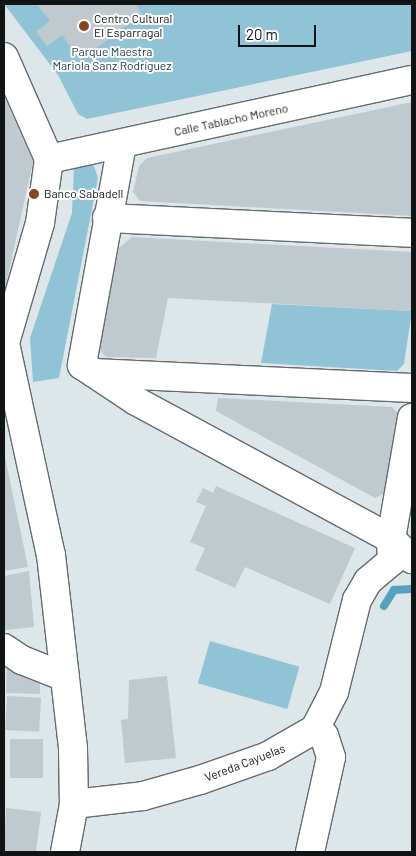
<!DOCTYPE html>
<html>
<head>
<meta charset="utf-8">
<style>
  body { margin:0 }
  #map { position:relative; width:416px; height:856px; overflow:hidden; background:#dde6e9; font-family:Barlow,sans-serif }
  div>[style] { position:absolute }
  .green>* { inset:0; background:#91c3d7; transform-origin:0 0 }
  .stream>* { height:8px; margin:-4px; padding:0 4px; transform-origin:4px; border-radius:4px; background:#54a2be }
  .building>* { inset:0; background:#c0c9cd; transform-origin:0 0 }
  .roads { filter:drop-shadow(1px 0 #636b6e) drop-shadow(-1px 0 #636b6e) drop-shadow(0 1px #636b6e) drop-shadow(0 -1px #636b6e) }
  .minor>* { height:28px; margin:-14px; padding:0 14px; transform-origin:14px; border-radius:14px; background:#fff }
  .secondary>* { height:28px; margin:-14px; padding:0 14px; transform-origin:14px; border-radius:14px; background:#fff }
  .dots>* { width:14px; height:14px; translate:-50% -50%; box-sizing:border-box; border:2px solid #fff; border-radius:50% }
  span { translate:-50% -50%; white-space:nowrap; text-align:center; line-height:1.15; -webkit-text-stroke:4px #fff; paint-order:stroke }
  .poi-label { font-size:12px; color:#111415 }
  .left { translate:0 -50%; text-align:left }
  .park-label { font-size:12px; color:#153946 }
  .street-label { font-size:12px; color:#111415 }
  .frame { position:absolute; inset:0; border:5px solid #111415; pointer-events:none }
  .scale { position:absolute; left:238px; top:25px; width:78px; height:22px; box-sizing:border-box; border:2px solid #111415; border-top:0; padding-left:6px; font-size:15px; line-height:18px; white-space:nowrap; color:#111415; -webkit-text-stroke:4px #fff; paint-order:stroke }
</style>
</head>
<body>
<div id="map">
  <div class="green">
    <i style="clip-path:polygon(4px 4px,412px 4px,412px 51px,87px 119px,78px 114px,58px 75px)"></i>
    <i style="clip-path:polygon(93px 163px,98px 178px,59px 378px,33px 382px,30px 338px,72px 213px,74px 166px)"></i>
    <i style="clip-path:polygon(272px 304px,412px 311px,404px 364px,397px 371px,261px 363px)"></i>
    <i style="left:210px;top:641px;width:93px;height:44px;rotate:16deg"></i>
  </div>
  <div class="stream">
    <i style="left:384px;top:606px;width:19px;rotate:-58deg"></i>
    <i style="left:394px;top:590px;width:18px;rotate:-3deg"></i>
  </div>
  <div class="building">
    <i style="clip-path:polygon(37px 4px,135px 4px,142px 14px,80px 60px,62px 35px,47px 46px,36px 32px,50px 21px)"></i>
    <i style="clip-path:polygon(4px 96px,33px 162px,5px 289px,4px 289px)"></i>
    <i style="clip-path:polygon(412px 102px,412px 216px,140px 201px,133px 192px,139px 166px,147px 158px)"></i>
    <i style="clip-path:polygon(132px 237px,412px 252px,412px 311px,168px 298px,156px 358px,106px 357px,97px 347px,119px 248px)"></i>
    <i style="clip-path:polygon(218px 398px,392px 407px,398px 413px,385px 493px,375px 498px,216px 411px)"></i>
    <i style="clip-path:polygon(4px 452px,28px 567px,4px 571px)"></i>
    <i style="clip-path:polygon(216px 486px,355px 548px,330px 604px,245px 567px,235px 588px,195px 570px,205px 548px,190px 542px,206px 506px,196px 502px,203px 488px,213px 493px)"></i>
    <i style="clip-path:polygon(29px 571px,34px 627px,5px 630px,4px 576px)"></i>
    <i style="clip-path:polygon(7px 664px,40px 680px,40px 694px,6px 693px)"></i>
    <i style="clip-path:polygon(167px 676px,176px 758px,125px 763px,121px 720px,128px 719px,129px 680px)"></i>
    <i style="left:7px;top:696px;width:34px;height:34px;rotate:3deg"></i>
    <i style="left:10px;top:739px;width:33px;height:39px"></i>
    <i style="clip-path:polygon(6px 808px,41px 812px,36px 852px,4px 852px)"></i>
  </div>
  <div class="roads">
    <div class="minor">
      <i style="left:122px;top:144px;width:225px;rotate:100.3deg"></i>
      <i style="left:82px;top:365px;width:65px;rotate:33.7deg"></i>
      <i style="left:136px;top:401px;width:290px;rotate:28.4deg"></i>
      <i style="left:391px;top:539px;width:29px;rotate:44deg"></i>
      <i style="left:49px;top:159px;width:371px;rotate:-12.3deg"></i>
      <i style="left:107px;top:218px;width:305px;rotate:2.8deg"></i>
      <i style="left:94px;top:373px;width:318px;rotate:2.7deg"></i>
      <i style="left:4px;top:648px;width:22px;rotate:34deg"></i>
      <i style="left:22px;top:660px;width:46px;rotate:21.6deg"></i>
      <i style="left:74px;top:804px;width:69px;rotate:-6.6deg"></i>
      <i style="left:143px;top:796px;width:59px;rotate:-15.7deg"></i>
      <i style="left:200px;top:780px;width:72px;rotate:-19.4deg"></i>
      <i style="left:268px;top:756px;width:54px;rotate:-29.9deg"></i>
      <i style="left:315px;top:729px;width:42px;rotate:-62.8deg"></i>
      <i style="left:334px;top:692px;width:95px;rotate:-76deg"></i>
      <i style="left:357px;top:600px;width:22px;rotate:-60deg"></i>
      <i style="left:368px;top:581px;width:31px;rotate:-40deg"></i>
      <i style="left:392px;top:561px;width:22px;rotate:-93deg"></i>
      <i style="left:391px;top:539px;width:123px;rotate:-80.2deg"></i>
      <i style="left:310px;top:852px;width:97px;rotate:-77.5deg"></i>
      <i style="left:331px;top:757px;width:22px;rotate:-108deg"></i>
      <i style="left:324px;top:736px;width:11px;rotate:-142deg"></i>
    </div>
    <div class="secondary">
      <i style="left:4px;top:57px;width:111px;rotate:66.2deg"></i>
      <i style="left:49px;top:159px;width:65px;rotate:98deg"></i>
      <i style="left:40px;top:223px;width:125px;rotate:106.3deg"></i>
      <i style="left:5px;top:343px;width:217px;rotate:77.8deg"></i>
      <i style="left:51px;top:555px;width:195px;rotate:83.5deg"></i>
      <i style="left:73px;top:749px;width:55px;rotate:89deg"></i>
      <i style="left:74px;top:804px;width:49px;rotate:100.6deg"></i>
    </div>
  </div>
  <div class="dots">
    <i style="left:84px;top:26px;background:#8b4422"></i>
    <i style="left:34px;top:194px;background:#8b4422"></i>
  </div>
  <div class="poi-label">
    <span class="left" style="left:94px;top:26px">Centro Cultural<br>El Esparragal</span>
    <span class="left" style="left:44px;top:194px">Banco Sabadell</span>
  </div>
  <div class="park-label">
    <span style="left:112px;top:59px">Parque Maestra<br>Mariola Sanz Rodríguez</span>
  </div>
  <div class="street-label">
    <span style="left:231px;top:120px;rotate:-12deg">Calle Tablacho Moreno</span>
    <span style="left:245px;top:763px;rotate:-21deg">Vereda Cayuelas</span>
  </div>
  <div class="frame"></div>
  <div class="scale">20 m</div>
</div>
</body>
</html>
